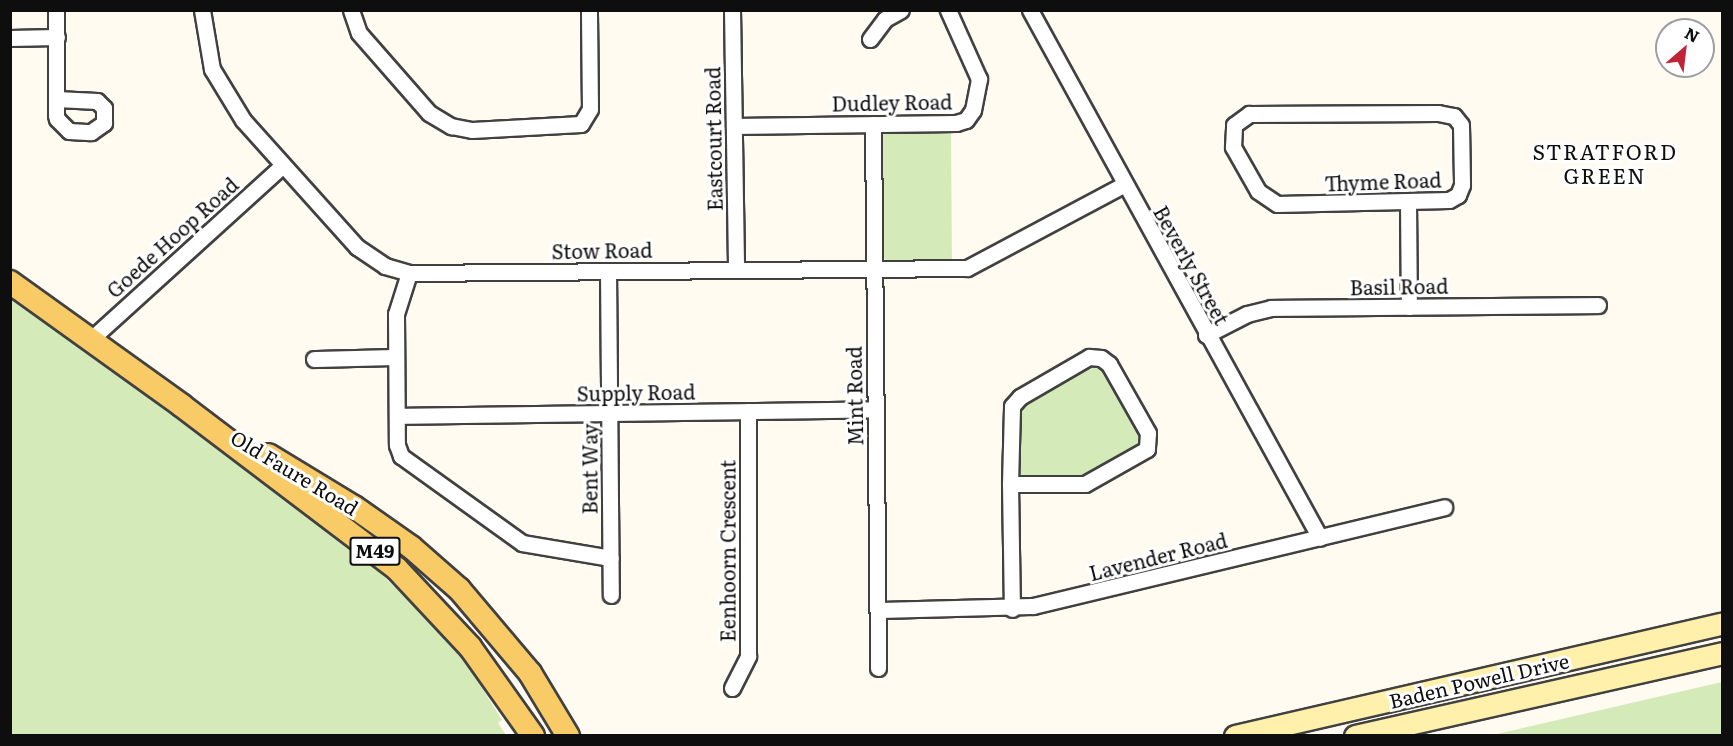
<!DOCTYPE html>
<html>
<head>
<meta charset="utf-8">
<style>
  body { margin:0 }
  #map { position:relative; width:1733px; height:746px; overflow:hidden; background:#fffbf0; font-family:Literata,serif }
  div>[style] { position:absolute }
  .green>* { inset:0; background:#d5eab9 }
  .roads { filter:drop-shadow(2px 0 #414141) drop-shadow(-2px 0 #414141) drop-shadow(0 2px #414141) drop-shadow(0 -2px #414141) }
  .minor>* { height:15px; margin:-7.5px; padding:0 7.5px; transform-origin:7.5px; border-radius:7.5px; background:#fff }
  .secondary>* { height:21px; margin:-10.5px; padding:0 10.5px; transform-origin:10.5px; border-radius:10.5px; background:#fff0ab }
  .primary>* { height:22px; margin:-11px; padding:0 11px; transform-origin:11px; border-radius:11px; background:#f9cb66 }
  span { translate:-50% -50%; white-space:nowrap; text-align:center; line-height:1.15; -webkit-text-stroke:6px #fff; paint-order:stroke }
  .shield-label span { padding:2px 4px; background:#fff; border:2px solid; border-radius:4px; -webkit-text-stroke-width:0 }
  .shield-label { font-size:18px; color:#0e0e0e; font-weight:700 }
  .street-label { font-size:20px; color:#0e0e0e }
  .neighbourhood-label { font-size:21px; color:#0e0e0e; letter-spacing:1.5px }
  .frame { position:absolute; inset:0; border:12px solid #0e0e0e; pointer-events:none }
  .north { position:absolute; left:1655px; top:18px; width:60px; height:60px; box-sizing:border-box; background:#fff; border:2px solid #9f9f9f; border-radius:50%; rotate:28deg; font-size:16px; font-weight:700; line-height:24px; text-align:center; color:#0e0e0e }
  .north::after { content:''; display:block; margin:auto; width:21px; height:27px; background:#bf2537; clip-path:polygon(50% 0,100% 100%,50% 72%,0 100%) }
</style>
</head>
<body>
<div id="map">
  <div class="green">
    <i style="clip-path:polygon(951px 129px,952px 263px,887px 262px,881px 253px,880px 138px,889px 130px)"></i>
    <i style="clip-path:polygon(10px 297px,357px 550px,459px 651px,502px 720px,498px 723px,506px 735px,11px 735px)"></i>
    <i style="clip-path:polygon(1091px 364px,1102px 365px,1142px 436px,1141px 446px,1085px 477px,1022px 478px,1017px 472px,1018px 406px)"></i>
    <i style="clip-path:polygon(1722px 682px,1722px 735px,1493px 735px)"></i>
  </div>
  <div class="roads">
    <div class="minor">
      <i style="left:56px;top:10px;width:105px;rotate:90deg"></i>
      <i style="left:56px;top:115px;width:4px;rotate:76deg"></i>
      <i style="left:57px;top:119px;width:17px;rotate:45deg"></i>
      <i style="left:69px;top:131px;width:22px;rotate:3deg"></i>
      <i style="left:91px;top:132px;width:16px;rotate:-35deg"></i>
      <i style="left:104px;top:123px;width:15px;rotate:-90deg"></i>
      <i style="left:104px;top:108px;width:10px;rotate:-135deg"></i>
      <i style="left:97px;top:101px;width:41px;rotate:-177.2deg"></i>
      <i style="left:202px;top:10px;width:60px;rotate:80.4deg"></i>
      <i style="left:212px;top:69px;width:60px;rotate:58.7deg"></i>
      <i style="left:243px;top:120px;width:171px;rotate:48.1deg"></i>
      <i style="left:357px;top:247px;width:34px;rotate:34deg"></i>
      <i style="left:385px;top:266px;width:25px;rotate:16deg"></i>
      <i style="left:409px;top:273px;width:558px;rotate:-0.51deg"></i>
      <i style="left:967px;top:268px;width:177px;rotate:-28deg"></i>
      <i style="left:351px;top:10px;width:24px;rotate:71deg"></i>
      <i style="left:359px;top:33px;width:106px;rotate:48.8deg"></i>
      <i style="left:429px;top:113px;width:26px;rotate:31deg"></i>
      <i style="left:451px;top:126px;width:21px;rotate:11deg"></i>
      <i style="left:472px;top:130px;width:109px;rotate:-3.2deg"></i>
      <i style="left:581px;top:124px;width:17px;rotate:-59deg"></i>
      <i style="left:590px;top:109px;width:99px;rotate:-90.6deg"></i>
      <i style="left:732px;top:10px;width:258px;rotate:89.1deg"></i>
      <i style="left:1030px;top:10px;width:602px;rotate:61.22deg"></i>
      <i style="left:10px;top:38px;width:47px;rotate:-1.2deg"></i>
      <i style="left:870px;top:39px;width:25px;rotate:-53deg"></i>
      <i style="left:885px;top:19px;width:18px;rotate:-29deg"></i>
      <i style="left:1438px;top:113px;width:16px;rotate:11deg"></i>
      <i style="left:1454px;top:116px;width:11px;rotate:52deg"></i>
      <i style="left:1461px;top:125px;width:60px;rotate:89deg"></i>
      <i style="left:1462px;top:185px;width:11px;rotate:112deg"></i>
      <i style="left:1458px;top:195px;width:10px;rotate:151deg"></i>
      <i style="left:1449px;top:200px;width:172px;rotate:178.7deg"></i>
      <i style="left:1277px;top:204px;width:23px;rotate:-146deg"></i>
      <i style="left:1258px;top:191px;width:51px;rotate:-119.6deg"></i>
      <i style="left:1233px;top:147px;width:22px;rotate:-87deg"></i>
      <i style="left:1234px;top:125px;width:19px;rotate:-36deg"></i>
      <i style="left:1249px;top:114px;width:189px;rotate:-0.3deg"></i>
      <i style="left:873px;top:124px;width:544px;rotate:89.47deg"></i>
      <i style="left:734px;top:126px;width:222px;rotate:-0.8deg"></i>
      <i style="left:956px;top:123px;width:10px;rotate:-17deg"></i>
      <i style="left:966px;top:120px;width:12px;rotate:-55deg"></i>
      <i style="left:973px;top:110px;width:32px;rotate:-79deg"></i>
      <i style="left:979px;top:79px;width:76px;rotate:-114.2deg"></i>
      <i style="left:1408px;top:202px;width:105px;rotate:89.5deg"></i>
      <i style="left:608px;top:271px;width:324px;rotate:89.5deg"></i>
      <i style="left:409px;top:273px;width:43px;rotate:107.6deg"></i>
      <i style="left:396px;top:314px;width:131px;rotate:89.6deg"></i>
      <i style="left:397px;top:445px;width:12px;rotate:70deg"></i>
      <i style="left:401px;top:456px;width:149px;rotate:35.7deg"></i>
      <i style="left:522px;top:543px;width:90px;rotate:9.6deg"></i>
      <i style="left:1206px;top:335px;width:46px;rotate:-27.1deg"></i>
      <i style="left:1247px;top:314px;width:25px;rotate:-14deg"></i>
      <i style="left:1271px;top:308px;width:327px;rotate:-0.5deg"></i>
      <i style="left:90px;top:340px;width:259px;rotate:-42.2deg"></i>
      <i style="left:1089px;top:357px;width:12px;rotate:5deg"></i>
      <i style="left:1101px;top:358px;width:10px;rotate:37deg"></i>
      <i style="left:1109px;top:364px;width:79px;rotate:60.5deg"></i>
      <i style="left:1148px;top:433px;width:16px;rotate:94deg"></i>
      <i style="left:1147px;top:449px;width:71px;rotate:150.6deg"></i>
      <i style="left:1085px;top:484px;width:75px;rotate:180deg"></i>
      <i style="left:1010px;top:484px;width:78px;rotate:-88.5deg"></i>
      <i style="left:1012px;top:406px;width:12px;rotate:-48deg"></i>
      <i style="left:1020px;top:397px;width:80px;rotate:-30.1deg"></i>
      <i style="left:314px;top:359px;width:82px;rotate:-1.4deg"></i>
      <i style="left:397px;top:416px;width:479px;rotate:-0.8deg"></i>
      <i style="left:1010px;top:484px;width:125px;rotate:89.1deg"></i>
      <i style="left:878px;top:610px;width:155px;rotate:-1.5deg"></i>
      <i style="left:1033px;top:606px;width:423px;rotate:-13.5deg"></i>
      <i style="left:732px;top:688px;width:36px;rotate:-63deg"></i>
      <i style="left:748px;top:656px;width:245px;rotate:-90deg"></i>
    </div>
    <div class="secondary">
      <i style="left:1235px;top:736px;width:500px;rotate:-13deg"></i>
      <i style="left:1355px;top:736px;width:376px;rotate:-12.7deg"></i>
    </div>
    <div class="primary">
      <i style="left:10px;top:282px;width:211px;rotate:35.7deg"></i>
      <i style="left:181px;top:405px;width:271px;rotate:37.2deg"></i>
      <i style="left:397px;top:569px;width:107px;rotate:46.9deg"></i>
      <i style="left:470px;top:647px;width:109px;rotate:54.7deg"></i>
      <i style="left:268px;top:455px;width:100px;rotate:31.2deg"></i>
      <i style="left:354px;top:507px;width:70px;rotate:35.1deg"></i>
      <i style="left:411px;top:547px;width:64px;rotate:41.2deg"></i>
      <i style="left:459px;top:589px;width:110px;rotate:49.8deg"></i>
      <i style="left:530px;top:673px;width:74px;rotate:58.9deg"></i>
    </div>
  </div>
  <div class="shield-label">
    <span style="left:375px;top:551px">M49</span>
  </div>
  <div class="street-label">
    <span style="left:892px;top:102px;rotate:-1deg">Dudley Road</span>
    <span style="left:713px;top:139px;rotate:-91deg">Eastcourt Road</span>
    <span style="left:1383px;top:181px;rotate:-2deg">Thyme Road</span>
    <span style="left:172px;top:237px;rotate:-42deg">Goede Hoop Road</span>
    <span style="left:602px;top:250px;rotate:-1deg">Stow Road</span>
    <span style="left:1192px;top:265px;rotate:61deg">Beverly Street</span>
    <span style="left:1399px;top:286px;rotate:-1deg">Basil Road</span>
    <span style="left:636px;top:392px;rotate:-1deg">Supply Road</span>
    <span style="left:854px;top:396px;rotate:-91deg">Mint Road</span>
    <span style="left:589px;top:469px;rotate:-90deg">Bent Way</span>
    <span style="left:295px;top:472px;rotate:31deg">Old Faure Road</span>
    <span style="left:727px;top:551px;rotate:-90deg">Eenhoorn Crescent</span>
    <span style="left:1158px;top:556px;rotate:-14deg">Lavender Road</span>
    <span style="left:1479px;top:680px;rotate:-13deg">Baden Powell Drive</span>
  </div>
  <div class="neighbourhood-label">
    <span style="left:1605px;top:163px">STRATFORD<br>GREEN</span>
  </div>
  <div class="frame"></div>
  <div class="north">N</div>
</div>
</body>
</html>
